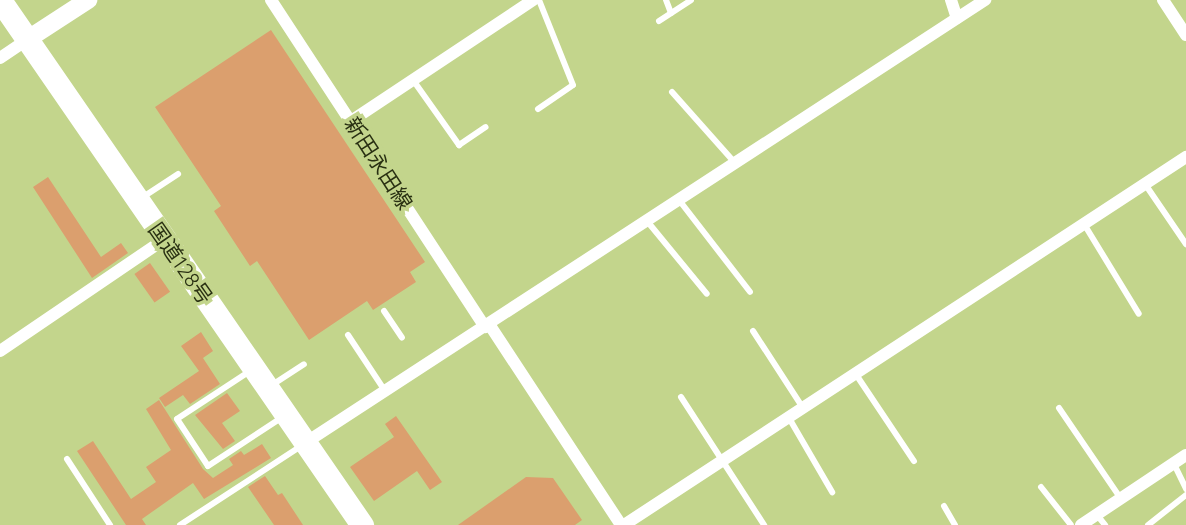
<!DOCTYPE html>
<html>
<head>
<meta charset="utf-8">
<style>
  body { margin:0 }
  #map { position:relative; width:1186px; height:525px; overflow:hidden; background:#c3d58c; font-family:Quicksand,"Noto Sans JP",sans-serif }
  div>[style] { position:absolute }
  .building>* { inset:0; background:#db9f6e; transform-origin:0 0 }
  .lane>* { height:6px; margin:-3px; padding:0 3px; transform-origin:3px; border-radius:3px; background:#fff }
  .street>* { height:12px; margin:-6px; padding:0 6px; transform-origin:6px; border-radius:6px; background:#fff }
  .secondary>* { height:18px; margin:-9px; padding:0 9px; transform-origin:9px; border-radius:9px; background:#fff }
  .highway>* { height:23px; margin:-11.5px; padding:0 11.5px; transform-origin:11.5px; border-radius:11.5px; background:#fff }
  span { translate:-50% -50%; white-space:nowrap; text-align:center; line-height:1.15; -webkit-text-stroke:7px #c3d58c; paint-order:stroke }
  .street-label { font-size:21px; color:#293012 }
</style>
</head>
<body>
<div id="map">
  <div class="building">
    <i style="clip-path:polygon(271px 30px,425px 262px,410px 272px,416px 282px,373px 310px,367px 301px,309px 340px,257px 261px,250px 266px,214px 211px,221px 206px,155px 107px)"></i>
    <i style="clip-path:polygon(48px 177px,101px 257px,121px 243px,128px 253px,92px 278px,33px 187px)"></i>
    <i style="left:150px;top:263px;width:35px;height:19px;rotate:55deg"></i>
    <i style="clip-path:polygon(201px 332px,213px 351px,203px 358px,220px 384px,190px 404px,183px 395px,165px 407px,159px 398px,199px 371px,181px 346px)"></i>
    <i style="clip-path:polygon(227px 393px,240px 411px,222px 423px,235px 441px,223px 449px,195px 415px)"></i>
    <i style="clip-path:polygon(159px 400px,203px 469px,213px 478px,233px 465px,229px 459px,241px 451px,244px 455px,262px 444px,271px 458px,204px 499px,193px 483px,142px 519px,146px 525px,126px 525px,77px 451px,93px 441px,131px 499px,156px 482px,146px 467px,171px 450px,146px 409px)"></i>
    <i style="clip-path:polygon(396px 416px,442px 482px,430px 490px,417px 471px,374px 501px,350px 467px,394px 437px,385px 424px)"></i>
    <i style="clip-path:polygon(265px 476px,278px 495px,282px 493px,303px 525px,274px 525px,248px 487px)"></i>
    <i style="clip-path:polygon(526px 477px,553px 478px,582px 520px,575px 525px,458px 525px)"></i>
  </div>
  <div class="lane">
    <i style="left:666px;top:0;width:14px;rotate:69deg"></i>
    <i style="left:659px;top:21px;width:38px;rotate:-33deg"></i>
    <i style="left:413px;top:80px;width:80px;rotate:54.7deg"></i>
    <i style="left:459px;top:145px;width:32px;rotate:-34deg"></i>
    <i style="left:672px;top:92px;width:95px;rotate:48.4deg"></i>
    <i style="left:538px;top:109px;width:42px;rotate:-34.4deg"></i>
    <i style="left:573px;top:85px;width:92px;rotate:-111.8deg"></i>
    <i style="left:1145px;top:184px;width:73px;rotate:55.7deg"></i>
    <i style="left:143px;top:197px;width:42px;rotate:-33.3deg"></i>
    <i style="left:679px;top:200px;width:116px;rotate:52.3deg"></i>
    <i style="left:647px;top:221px;width:94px;rotate:50.6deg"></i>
    <i style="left:1084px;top:224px;width:105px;rotate:58.6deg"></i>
    <i style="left:384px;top:311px;width:32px;rotate:56deg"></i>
    <i style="left:753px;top:331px;width:92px;rotate:57deg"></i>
    <i style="left:348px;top:335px;width:67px;rotate:56.5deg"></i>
    <i style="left:250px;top:371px;width:87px;rotate:146.7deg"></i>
    <i style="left:177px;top:419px;width:56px;rotate:56.6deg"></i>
    <i style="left:208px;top:466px;width:87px;rotate:-33.3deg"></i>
    <i style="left:855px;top:373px;width:106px;rotate:56.2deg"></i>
    <i style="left:272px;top:385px;width:38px;rotate:-33deg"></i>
    <i style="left:681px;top:397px;width:153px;rotate:57deg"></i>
    <i style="left:1059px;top:408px;width:110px;rotate:55.7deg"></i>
    <i style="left:789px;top:418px;width:86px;rotate:59.8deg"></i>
    <i style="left:67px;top:459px;width:79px;rotate:56.9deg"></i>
    <i style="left:1174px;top:464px;width:28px;rotate:64deg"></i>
    <i style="left:1041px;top:487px;width:48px;rotate:51.7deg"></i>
    <i style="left:944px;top:506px;width:22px;rotate:60deg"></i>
    <i style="left:1097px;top:515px;width:13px;rotate:51deg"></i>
    <i style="left:180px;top:525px;width:145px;rotate:-33.1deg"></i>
    <i style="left:1148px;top:525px;width:48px;rotate:-38.3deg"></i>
  </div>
  <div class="street">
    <i style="left:271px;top:0;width:391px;rotate:56.8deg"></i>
    <i style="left:951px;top:0;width:19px;rotate:72deg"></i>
    <i style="left:1163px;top:0;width:42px;rotate:56.7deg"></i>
    <i style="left:0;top:58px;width:34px;rotate:-34deg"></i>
    <i style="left:351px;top:121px;width:219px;rotate:-33.6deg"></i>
    <i style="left:489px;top:324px;width:240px;rotate:56.7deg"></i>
    <i style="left:0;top:351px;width:199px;rotate:-34.2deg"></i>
    <i style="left:305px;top:443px;width:812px;rotate:-33.08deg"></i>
    <i style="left:624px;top:525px;width:672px;rotate:-33.22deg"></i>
    <i style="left:1081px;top:525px;width:126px;rotate:-33.7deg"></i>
  </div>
  <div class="secondary">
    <i style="left:28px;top:39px;width:72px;rotate:-33deg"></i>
  </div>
  <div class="highway">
    <i style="left:0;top:0;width:638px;rotate:55.41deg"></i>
  </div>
  <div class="street-label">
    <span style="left:379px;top:163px;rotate:57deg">新田永田線</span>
    <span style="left:181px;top:263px;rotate:55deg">国道128号</span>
  </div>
</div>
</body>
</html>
